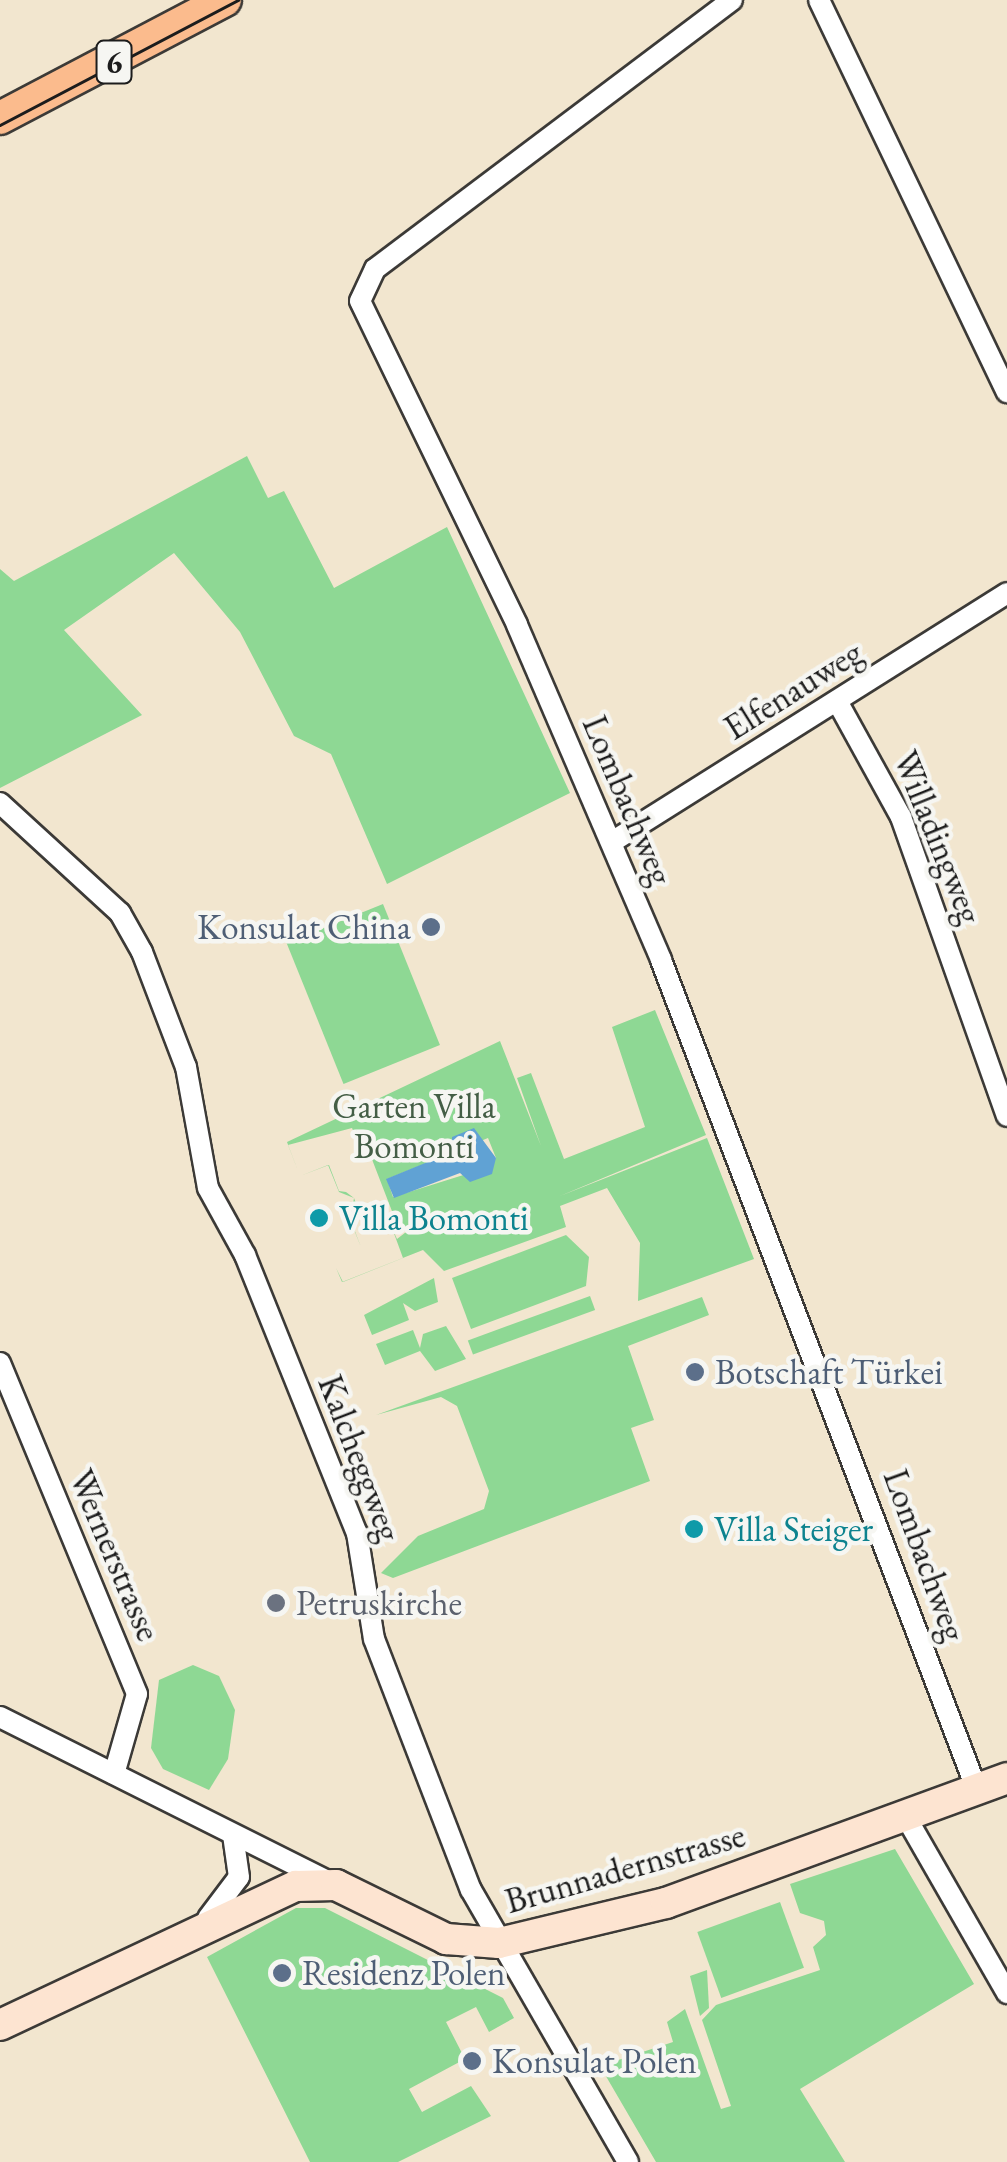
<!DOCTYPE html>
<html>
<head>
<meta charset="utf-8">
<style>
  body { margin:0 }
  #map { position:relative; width:1007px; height:2162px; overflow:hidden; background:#f2e6cf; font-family:"EB Garamond",serif }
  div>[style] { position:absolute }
  .green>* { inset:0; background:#8ed894; transform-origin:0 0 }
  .water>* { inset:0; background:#60a2d4 }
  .roads { filter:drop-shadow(2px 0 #3c3a37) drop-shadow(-2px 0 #3c3a37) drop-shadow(0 2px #3c3a37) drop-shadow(0 -2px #3c3a37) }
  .street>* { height:20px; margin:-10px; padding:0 10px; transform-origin:10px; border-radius:10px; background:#fff }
  .secondary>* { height:30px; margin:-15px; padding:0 15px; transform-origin:15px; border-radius:15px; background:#fde4d1 }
  .primary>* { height:32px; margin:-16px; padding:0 16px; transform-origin:16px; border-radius:16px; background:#fbbb8d }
  .tram>* { height:2.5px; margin:-1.25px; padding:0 1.25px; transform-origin:1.25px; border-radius:1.25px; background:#1c1c1c }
  .dots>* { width:28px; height:28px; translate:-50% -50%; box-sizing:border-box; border:5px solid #f6f6f2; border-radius:50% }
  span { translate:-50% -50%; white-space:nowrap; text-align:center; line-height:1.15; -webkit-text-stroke:9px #f6f6f2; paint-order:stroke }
  .shield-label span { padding:2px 8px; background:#f6f6f2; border:2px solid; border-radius:8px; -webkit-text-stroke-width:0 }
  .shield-label { font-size:32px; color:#1c1c1c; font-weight:700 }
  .street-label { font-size:35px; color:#1c1c1c }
  .service-label { font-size:35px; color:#4e5e75 }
  .right { translate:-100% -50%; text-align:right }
  .left { translate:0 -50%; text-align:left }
  .park-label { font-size:35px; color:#445e46 }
  .culture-label { font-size:35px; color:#0d838f }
  .worship-label { font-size:35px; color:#5b616d }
</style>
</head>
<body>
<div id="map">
  <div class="green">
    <i style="clip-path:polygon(247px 456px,268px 498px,284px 491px,334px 588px,447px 527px,570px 793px,387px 884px,331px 754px,294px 736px,240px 632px,174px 553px,64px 630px,142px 715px,0 788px,0 569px,14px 581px)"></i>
    <i style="left:383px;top:904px;width:152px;height:104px;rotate:68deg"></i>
    <i style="clip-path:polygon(evenodd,655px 1010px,706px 1135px,560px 1196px,707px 1138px,754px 1259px,638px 1301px,640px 1243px,607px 1188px,560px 1206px,566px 1227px,444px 1271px,423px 1250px,342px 1282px,336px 1268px,343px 1282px,403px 1258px,392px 1228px,397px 1239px,410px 1229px,400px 1232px,368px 1149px,375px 1140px,360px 1146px,364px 1157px,352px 1128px,288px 1145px,300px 1176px,329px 1165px,339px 1191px,346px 1192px,354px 1198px,357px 1206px,356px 1216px,351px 1221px,361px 1247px,350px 1220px,354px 1198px,339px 1192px,328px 1165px,300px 1176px,287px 1142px,500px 1041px,541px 1146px,517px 1078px,531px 1073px,564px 1159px,645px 1127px,612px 1027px,655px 1010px,488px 1138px,496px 1158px,489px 1167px,393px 1197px,387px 1179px,488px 1138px)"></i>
    <i style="clip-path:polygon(566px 1235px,589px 1257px,586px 1286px,471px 1329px,452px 1278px)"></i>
    <i style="clip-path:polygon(434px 1278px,438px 1302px,415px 1311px,403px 1303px,409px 1320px,372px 1335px,364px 1315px)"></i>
    <i style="left:590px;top:1296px;width:15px;height:130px;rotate:70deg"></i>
    <i style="clip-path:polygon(702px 1297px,709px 1315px,628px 1346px,654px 1420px,631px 1428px,650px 1481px,393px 1578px,381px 1573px,418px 1536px,484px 1509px,489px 1491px,457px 1406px,441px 1397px,376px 1415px)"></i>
    <i style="clip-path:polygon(446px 1326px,466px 1359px,435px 1371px,420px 1351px,385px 1365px,376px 1344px,413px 1330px,420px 1348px,423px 1334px)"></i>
    <i style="clip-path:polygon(193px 1665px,219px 1676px,235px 1710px,228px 1759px,209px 1790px,163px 1769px,151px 1748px,159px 1680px)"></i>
    <i style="clip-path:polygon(895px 1849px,974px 1984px,800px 2089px,845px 2162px,656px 2162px,600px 2066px,673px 2042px,667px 2022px,685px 2009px,721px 2109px,731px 2106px,702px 2020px,716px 2005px,820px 1970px,813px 1947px,826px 1935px,824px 1921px,800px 1913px,790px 1884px)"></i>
    <i style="left:780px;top:1902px;width:70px;height:88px;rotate:70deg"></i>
    <i style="clip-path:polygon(296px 1908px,325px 1908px,503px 1998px,514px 2018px,489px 2032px,476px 2007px,446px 2022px,465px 2059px,409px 2089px,422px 2112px,471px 2086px,491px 2116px,398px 2162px,310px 2162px,207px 1957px)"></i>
    <i style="clip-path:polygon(707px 1970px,709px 2008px,700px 2016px,690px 1976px)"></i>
  </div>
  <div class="water">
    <i style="clip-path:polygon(474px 1128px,496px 1158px,492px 1174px,470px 1182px,460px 1173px,394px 1198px,386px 1179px,452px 1152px,452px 1137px)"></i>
  </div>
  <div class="roads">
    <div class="street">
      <i style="left:732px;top:0;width:447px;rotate:143deg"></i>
      <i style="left:375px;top:269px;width:35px;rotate:115deg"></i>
      <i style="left:360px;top:301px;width:360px;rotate:64.1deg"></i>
      <i style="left:517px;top:625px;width:365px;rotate:66.7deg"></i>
      <i style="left:661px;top:960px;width:888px;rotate:69.16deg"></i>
      <i style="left:819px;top:0;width:435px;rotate:64.4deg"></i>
      <i style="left:837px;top:701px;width:132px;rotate:61.1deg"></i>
      <i style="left:901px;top:817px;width:317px;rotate:70.5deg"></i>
      <i style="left:0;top:803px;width:163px;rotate:42.5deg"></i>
      <i style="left:120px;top:913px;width:45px;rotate:60.6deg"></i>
      <i style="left:142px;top:952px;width:123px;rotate:69.1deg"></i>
      <i style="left:186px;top:1067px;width:123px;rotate:79.7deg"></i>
      <i style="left:208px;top:1188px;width:77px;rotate:61.1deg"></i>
      <i style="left:245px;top:1255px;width:300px;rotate:68.1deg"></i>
      <i style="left:357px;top:1533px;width:107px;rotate:80.9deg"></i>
      <i style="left:374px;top:1639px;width:269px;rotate:68.9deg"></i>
      <i style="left:471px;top:1890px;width:314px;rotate:60deg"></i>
      <i style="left:612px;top:842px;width:467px;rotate:-32.2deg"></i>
      <i style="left:0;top:1363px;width:358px;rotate:67.5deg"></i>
      <i style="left:137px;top:1694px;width:83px;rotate:106deg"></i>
      <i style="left:0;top:1717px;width:369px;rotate:26.6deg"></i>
      <i style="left:907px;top:1819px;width:201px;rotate:60.1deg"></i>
      <i style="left:208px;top:1918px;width:51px;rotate:-52.9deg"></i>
      <i style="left:239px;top:1877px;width:42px;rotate:-98.1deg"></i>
    </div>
    <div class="secondary">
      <i style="left:0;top:2025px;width:327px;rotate:-25.2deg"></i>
      <i style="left:296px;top:1886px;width:40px;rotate:-1.4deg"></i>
      <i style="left:336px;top:1885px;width:123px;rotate:26.1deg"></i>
      <i style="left:446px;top:1939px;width:53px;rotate:4.3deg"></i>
      <i style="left:499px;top:1943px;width:172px;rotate:-13.5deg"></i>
      <i style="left:666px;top:1903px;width:363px;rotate:-20.1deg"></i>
    </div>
    <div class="primary">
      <i style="left:0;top:118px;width:254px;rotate:-27.7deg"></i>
    </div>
  </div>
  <div class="tram">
    <i style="left:0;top:125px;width:269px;rotate:-27.7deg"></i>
  </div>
  <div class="dots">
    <i style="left:431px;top:927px;background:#5c6f8a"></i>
    <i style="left:319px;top:1218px;background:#0f9aa8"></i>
    <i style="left:695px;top:1372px;background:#5c6f8a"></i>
    <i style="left:694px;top:1529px;background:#0f9aa8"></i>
    <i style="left:276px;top:1603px;background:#6b7280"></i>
    <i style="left:282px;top:1973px;background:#5c6f8a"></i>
    <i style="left:472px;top:2061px;background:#5c6f8a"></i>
  </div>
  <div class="shield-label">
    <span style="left:114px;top:62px">6</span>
  </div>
  <div class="street-label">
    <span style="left:793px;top:690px;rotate:-32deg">Elfenauweg</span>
    <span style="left:628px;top:800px;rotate:67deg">Lombachweg</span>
    <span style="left:938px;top:837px;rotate:68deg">Willadingweg</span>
    <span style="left:360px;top:1458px;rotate:69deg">Kalcheggweg</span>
    <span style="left:115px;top:1555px;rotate:67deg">Wernerstrasse</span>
    <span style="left:925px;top:1555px;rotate:70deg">Lombachweg</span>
    <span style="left:625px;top:1868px;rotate:-16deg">Brunnadernstrasse</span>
  </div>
  <div class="service-label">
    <span class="right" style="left:411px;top:927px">Konsulat China</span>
    <span class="left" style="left:715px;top:1372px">Botschaft Türkei</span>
    <span class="left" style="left:302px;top:1973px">Residenz Polen</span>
    <span class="left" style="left:492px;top:2061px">Konsulat Polen</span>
  </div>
  <div class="park-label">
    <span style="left:414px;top:1126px">Garten Villa<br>Bomonti</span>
  </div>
  <div class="culture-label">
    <span class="left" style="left:339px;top:1218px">Villa Bomonti</span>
    <span class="left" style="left:714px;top:1529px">Villa Steiger</span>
  </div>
  <div class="worship-label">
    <span class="left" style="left:296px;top:1603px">Petruskirche</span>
  </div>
</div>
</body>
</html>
